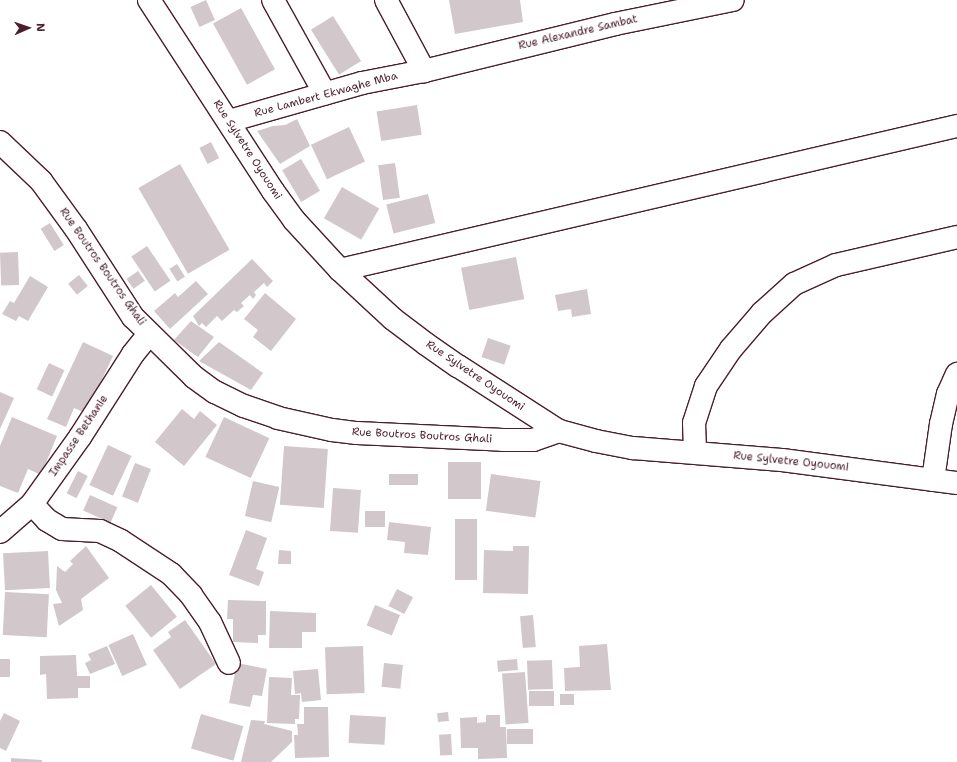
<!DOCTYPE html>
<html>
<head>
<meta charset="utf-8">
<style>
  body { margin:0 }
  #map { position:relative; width:957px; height:762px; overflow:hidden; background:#fff; font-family:"Shantell Sans",sans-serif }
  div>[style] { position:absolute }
  .building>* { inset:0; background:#d2c7cb; transform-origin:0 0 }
  .roads { filter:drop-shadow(1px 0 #4a1f2b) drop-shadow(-1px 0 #4a1f2b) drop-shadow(0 1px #4a1f2b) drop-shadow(0 -1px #4a1f2b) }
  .street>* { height:22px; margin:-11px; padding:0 11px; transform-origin:11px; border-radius:11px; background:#fff }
  .secondary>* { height:22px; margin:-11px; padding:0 11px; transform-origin:11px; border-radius:11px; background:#fff }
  span { translate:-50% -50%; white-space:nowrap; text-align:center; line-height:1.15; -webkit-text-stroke:3.5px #fff; paint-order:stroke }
  .street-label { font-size:11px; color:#4a1f2b }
  .north { position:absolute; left:8px; top:8px; width:40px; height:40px; -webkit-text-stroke:3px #fff; paint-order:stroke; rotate:88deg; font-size:11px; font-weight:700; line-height:16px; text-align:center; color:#4a1f2b }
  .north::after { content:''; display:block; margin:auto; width:14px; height:18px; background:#4a1f2b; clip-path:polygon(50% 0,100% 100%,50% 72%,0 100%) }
</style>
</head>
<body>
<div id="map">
  <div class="building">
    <i style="left:206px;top:0;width:22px;height:17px;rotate:66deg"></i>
    <i style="clip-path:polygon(449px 0,520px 0,523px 22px,455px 34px)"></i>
    <i style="left:241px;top:8px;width:70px;height:32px;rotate:61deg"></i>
    <i style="left:333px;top:16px;width:53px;height:26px;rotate:58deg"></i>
    <i style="left:417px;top:105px;width:30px;height:41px;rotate:81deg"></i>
    <i style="clip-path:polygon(297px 119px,310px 146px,280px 164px,257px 131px,273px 126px,285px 125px)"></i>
    <i style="left:349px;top:127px;width:38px;height:42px;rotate:65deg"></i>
    <i style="left:211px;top:142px;width:18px;height:13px;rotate:63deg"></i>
    <i style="left:301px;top:159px;width:37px;height:22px;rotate:59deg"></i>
    <i style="left:395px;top:163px;width:35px;height:17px;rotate:82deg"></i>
    <i style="left:180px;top:164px;width:99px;height:48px;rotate:60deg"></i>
    <i style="left:342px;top:187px;width:43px;height:36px;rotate:30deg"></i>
    <i style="left:428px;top:194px;width:30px;height:43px;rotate:76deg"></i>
    <i style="left:50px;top:223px;width:26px;height:11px;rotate:58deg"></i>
    <i style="left:147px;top:246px;width:42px;height:19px;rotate:56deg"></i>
    <i style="left:18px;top:252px;width:33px;height:18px;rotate:88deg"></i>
    <i style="left:516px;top:257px;width:43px;height:56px;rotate:79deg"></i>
    <i style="clip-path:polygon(252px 259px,273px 281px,267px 287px,264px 283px,254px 292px,256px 295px,253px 299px,250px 295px,241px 303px,244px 306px,237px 312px,234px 310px,222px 321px,217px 316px,206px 327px,202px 323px,199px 326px,193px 316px)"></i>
    <i style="left:177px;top:264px;width:15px;height:9px;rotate:58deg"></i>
    <i style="left:138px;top:271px;width:12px;height:14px;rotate:55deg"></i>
    <i style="left:79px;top:275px;width:14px;height:14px;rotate:51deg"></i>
    <i style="clip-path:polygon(30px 276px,48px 287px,28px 321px,19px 316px,16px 321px,2px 314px,10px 301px,14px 303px)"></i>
    <i style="clip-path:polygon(196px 281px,208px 294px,170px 329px,154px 311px,175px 293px,178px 297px)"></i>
    <i style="clip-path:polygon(587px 289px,591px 314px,572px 317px,571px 309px,558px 311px,555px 295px)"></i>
    <i style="clip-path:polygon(265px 293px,296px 319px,271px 351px,253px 337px,258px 330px,244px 319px)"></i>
    <i style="clip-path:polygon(191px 321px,214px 337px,198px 357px,174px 340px)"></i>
    <i style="left:488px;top:338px;width:24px;height:20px;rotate:19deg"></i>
    <i style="clip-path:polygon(83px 342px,113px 356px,86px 413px,74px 408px,66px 427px,47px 419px)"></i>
    <i style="clip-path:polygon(219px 342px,263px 373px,251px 390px,199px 361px)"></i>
    <i style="left:49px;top:363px;width:17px;height:29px;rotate:25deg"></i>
    <i style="clip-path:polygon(0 392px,14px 398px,0 429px)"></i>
    <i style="clip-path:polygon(182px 409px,194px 419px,200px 411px,217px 425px,184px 466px,155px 442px)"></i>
    <i style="clip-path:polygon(12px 417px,57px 436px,41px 475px,28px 469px,18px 493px,0 486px,0 446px)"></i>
    <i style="left:224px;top:417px;width:50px;height:44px;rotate:25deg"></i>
    <i style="left:108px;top:445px;width:26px;height:44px;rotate:25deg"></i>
    <i style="left:284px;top:446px;width:44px;height:59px;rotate:4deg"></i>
    <i style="left:448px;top:462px;width:33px;height:37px"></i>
    <i style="left:135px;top:463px;width:17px;height:36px;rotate:21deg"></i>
    <i style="left:78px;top:471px;width:11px;height:25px;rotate:27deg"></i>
    <i style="left:418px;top:474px;width:11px;height:29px;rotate:90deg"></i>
    <i style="left:491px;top:474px;width:50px;height:37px;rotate:8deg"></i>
    <i style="left:253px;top:481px;width:27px;height:36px;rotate:13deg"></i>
    <i style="left:333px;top:488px;width:28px;height:43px;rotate:4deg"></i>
    <i style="left:90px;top:495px;width:30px;height:17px;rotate:24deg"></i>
    <i style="left:365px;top:511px;width:20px;height:16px"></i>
    <i style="left:455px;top:519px;width:22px;height:61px"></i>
    <i style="clip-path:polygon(389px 522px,431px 527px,428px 555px,404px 553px,405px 542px,387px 540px)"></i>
    <i style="clip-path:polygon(246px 530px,267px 538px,256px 569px,264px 572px,259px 586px,229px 575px)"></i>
    <i style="clip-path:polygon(86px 546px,109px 578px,81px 599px,83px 610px,59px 626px,53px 604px,62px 603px,56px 590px,57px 566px,65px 572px,73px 564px,70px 561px)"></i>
    <i style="clip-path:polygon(513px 546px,529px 546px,528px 594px,483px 593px,484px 550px,513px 551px)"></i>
    <i style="clip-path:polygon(279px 550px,291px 551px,291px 564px,278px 564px)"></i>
    <i style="left:48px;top:551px;width:37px;height:45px;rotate:87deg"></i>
    <i style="left:151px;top:585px;width:41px;height:33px;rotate:51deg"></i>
    <i style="left:397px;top:589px;width:18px;height:19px;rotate:27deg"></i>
    <i style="left:5px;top:592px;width:44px;height:43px;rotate:3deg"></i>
    <i style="clip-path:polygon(228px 600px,266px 601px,266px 635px,258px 635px,258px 643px,233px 642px,233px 619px,227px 619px)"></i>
    <i style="left:375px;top:605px;width:27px;height:22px;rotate:22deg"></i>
    <i style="clip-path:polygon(270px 611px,316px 613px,316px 632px,302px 632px,302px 648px,269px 648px)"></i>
    <i style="left:533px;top:615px;width:32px;height:13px;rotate:85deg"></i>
    <i style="clip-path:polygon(185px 620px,216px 664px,180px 689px,153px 650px,171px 637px,168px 632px)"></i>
    <i style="left:133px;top:634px;width:34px;height:27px;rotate:66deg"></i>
    <i style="clip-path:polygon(607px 644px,611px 690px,565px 691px,564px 668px,580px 667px,579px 646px)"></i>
    <i style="clip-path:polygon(107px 646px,115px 664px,90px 674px,85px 663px,91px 660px,88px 654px)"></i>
    <i style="left:363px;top:646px;width:47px;height:38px;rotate:88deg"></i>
    <i style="clip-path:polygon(76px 655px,77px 676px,90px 676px,90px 688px,78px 688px,78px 698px,47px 699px,46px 674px,40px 675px,40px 656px)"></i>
    <i style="left:0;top:659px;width:10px;height:18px"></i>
    <i style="left:517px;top:659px;width:11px;height:20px;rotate:85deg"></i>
    <i style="left:552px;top:660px;width:29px;height:25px;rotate:88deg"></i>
    <i style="clip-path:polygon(237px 663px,267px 669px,262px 696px,253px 695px,250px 707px,229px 703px)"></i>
    <i style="left:384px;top:663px;width:19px;height:24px;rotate:6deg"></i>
    <i style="clip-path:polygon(318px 669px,321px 700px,302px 702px,301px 693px,295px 694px,293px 671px)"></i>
    <i style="left:525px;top:672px;width:51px;height:23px;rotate:86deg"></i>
    <i style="clip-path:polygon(269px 677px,292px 678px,291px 695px,300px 695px,299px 719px,295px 719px,295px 724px,267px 723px)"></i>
    <i style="left:554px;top:691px;width:15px;height:25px;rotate:90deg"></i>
    <i style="left:560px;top:694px;width:14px;height:11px"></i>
    <i style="clip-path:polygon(304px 707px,328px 707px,329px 757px,295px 758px,294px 735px,298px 735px,297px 724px,304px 724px)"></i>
    <i style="left:448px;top:712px;width:9px;height:11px;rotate:84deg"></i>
    <i style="clip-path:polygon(4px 713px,20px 721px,6px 751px,0 748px,0 721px)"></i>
    <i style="left:201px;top:714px;width:44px;height:36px;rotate:16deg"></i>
    <i style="left:350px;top:715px;width:36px;height:28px;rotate:3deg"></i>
    <i style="clip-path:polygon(486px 715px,500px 715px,500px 727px,506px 727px,507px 758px,478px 759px,478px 748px,461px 748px,460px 718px,477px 717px,477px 723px,486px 722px)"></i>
    <i style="clip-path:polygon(251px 720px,265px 721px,264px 724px,292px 731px,292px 742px,271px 762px,241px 762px)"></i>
    <i style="left:507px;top:729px;width:26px;height:15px"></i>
    <i style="left:451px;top:734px;width:21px;height:12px;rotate:87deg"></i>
    <i style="clip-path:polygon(11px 758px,42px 760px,42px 762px,11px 762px)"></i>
  </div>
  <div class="roads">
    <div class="street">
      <i style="left:273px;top:0;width:107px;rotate:61deg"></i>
      <i style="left:386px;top:0;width:81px;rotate:61.8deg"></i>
      <i style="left:229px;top:121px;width:138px;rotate:-15.9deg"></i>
      <i style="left:362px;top:83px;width:63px;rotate:-11deg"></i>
      <i style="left:424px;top:71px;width:197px;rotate:-13.8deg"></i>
      <i style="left:615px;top:24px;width:120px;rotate:-11.5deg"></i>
      <i style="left:0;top:142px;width:57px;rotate:43.6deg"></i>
      <i style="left:41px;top:181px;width:59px;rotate:53.9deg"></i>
      <i style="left:76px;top:229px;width:105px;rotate:57.1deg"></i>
      <i style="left:133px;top:317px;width:86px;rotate:44.5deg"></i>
      <i style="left:194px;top:377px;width:26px;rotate:36deg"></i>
      <i style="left:215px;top:392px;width:32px;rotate:26deg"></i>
      <i style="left:244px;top:406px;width:36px;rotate:19deg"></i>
      <i style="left:278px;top:418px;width:55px;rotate:12.5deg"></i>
      <i style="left:332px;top:430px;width:25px;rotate:7deg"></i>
      <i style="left:357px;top:433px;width:146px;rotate:2.7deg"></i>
      <i style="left:503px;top:440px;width:30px"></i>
      <i style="left:533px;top:440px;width:28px;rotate:-19deg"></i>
      <i style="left:340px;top:270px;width:634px;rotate:-13.14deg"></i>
      <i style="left:695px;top:451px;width:28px;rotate:-92deg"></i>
      <i style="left:694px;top:423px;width:39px;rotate:-72deg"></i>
      <i style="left:706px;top:386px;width:45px;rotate:-56deg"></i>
      <i style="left:731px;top:349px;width:48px;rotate:-49.3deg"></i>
      <i style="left:762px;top:313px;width:43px;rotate:-42.2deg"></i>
      <i style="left:794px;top:284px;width:46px;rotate:-24.3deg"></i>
      <i style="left:836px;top:265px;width:124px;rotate:-13deg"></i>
      <i style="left:933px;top:480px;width:57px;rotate:-81.9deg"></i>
      <i style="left:941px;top:424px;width:31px;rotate:-77deg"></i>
      <i style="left:948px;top:394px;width:22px;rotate:-66deg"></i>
      <i style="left:32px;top:504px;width:22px;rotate:47deg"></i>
      <i style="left:47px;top:520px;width:17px;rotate:31deg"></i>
      <i style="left:62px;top:529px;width:38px;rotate:3deg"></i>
      <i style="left:100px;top:531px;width:23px;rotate:25deg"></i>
      <i style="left:121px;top:541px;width:60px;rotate:33.4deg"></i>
      <i style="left:171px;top:574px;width:29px;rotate:46deg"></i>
      <i style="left:191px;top:595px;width:33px;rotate:55deg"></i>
      <i style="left:210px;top:622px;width:45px;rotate:65.1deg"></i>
      <i style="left:0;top:532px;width:43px;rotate:-41.2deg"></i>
      <i style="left:32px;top:504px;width:82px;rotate:-54.4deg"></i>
      <i style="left:80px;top:437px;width:98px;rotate:-57.4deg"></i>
      <i style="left:133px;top:354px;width:26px;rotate:-51deg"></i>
    </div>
    <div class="secondary">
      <i style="left:149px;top:0;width:228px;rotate:57deg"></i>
      <i style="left:273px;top:191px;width:36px;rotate:54deg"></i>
      <i style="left:294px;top:220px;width:68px;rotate:47.4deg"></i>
      <i style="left:340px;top:270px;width:72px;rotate:42.8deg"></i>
      <i style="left:393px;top:319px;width:41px;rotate:37.1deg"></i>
      <i style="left:426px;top:344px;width:39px;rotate:35deg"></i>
      <i style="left:458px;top:366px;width:120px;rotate:32.8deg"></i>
      <i style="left:559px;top:431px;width:38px;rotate:15deg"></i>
      <i style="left:596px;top:441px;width:38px;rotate:11deg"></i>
      <i style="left:633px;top:448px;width:149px;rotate:4.6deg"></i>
      <i style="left:782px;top:460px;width:177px;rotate:7.5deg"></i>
    </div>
  </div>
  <div class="street-label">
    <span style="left:578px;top:33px;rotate:-13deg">Rue Alexandre Sambat</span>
    <span style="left:326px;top:95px;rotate:-15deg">Rue Lambert Ekwaghe Mba</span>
    <span style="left:247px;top:150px;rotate:57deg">Rue Sylvetre Oyouomi</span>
    <span style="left:102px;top:267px;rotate:55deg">Rue Boutros Boutros Ghali</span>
    <span style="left:475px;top:376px;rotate:34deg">Rue Sylvetre Oyouomi</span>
    <span style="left:79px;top:436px;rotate:-56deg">Impasse Bethanie</span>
    <span style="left:422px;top:436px;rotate:3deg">Rue Boutros Boutros Ghali</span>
    <span style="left:791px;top:462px;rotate:6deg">Rue Sylvetre Oyouomi</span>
  </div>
  <div class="north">N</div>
</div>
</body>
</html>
